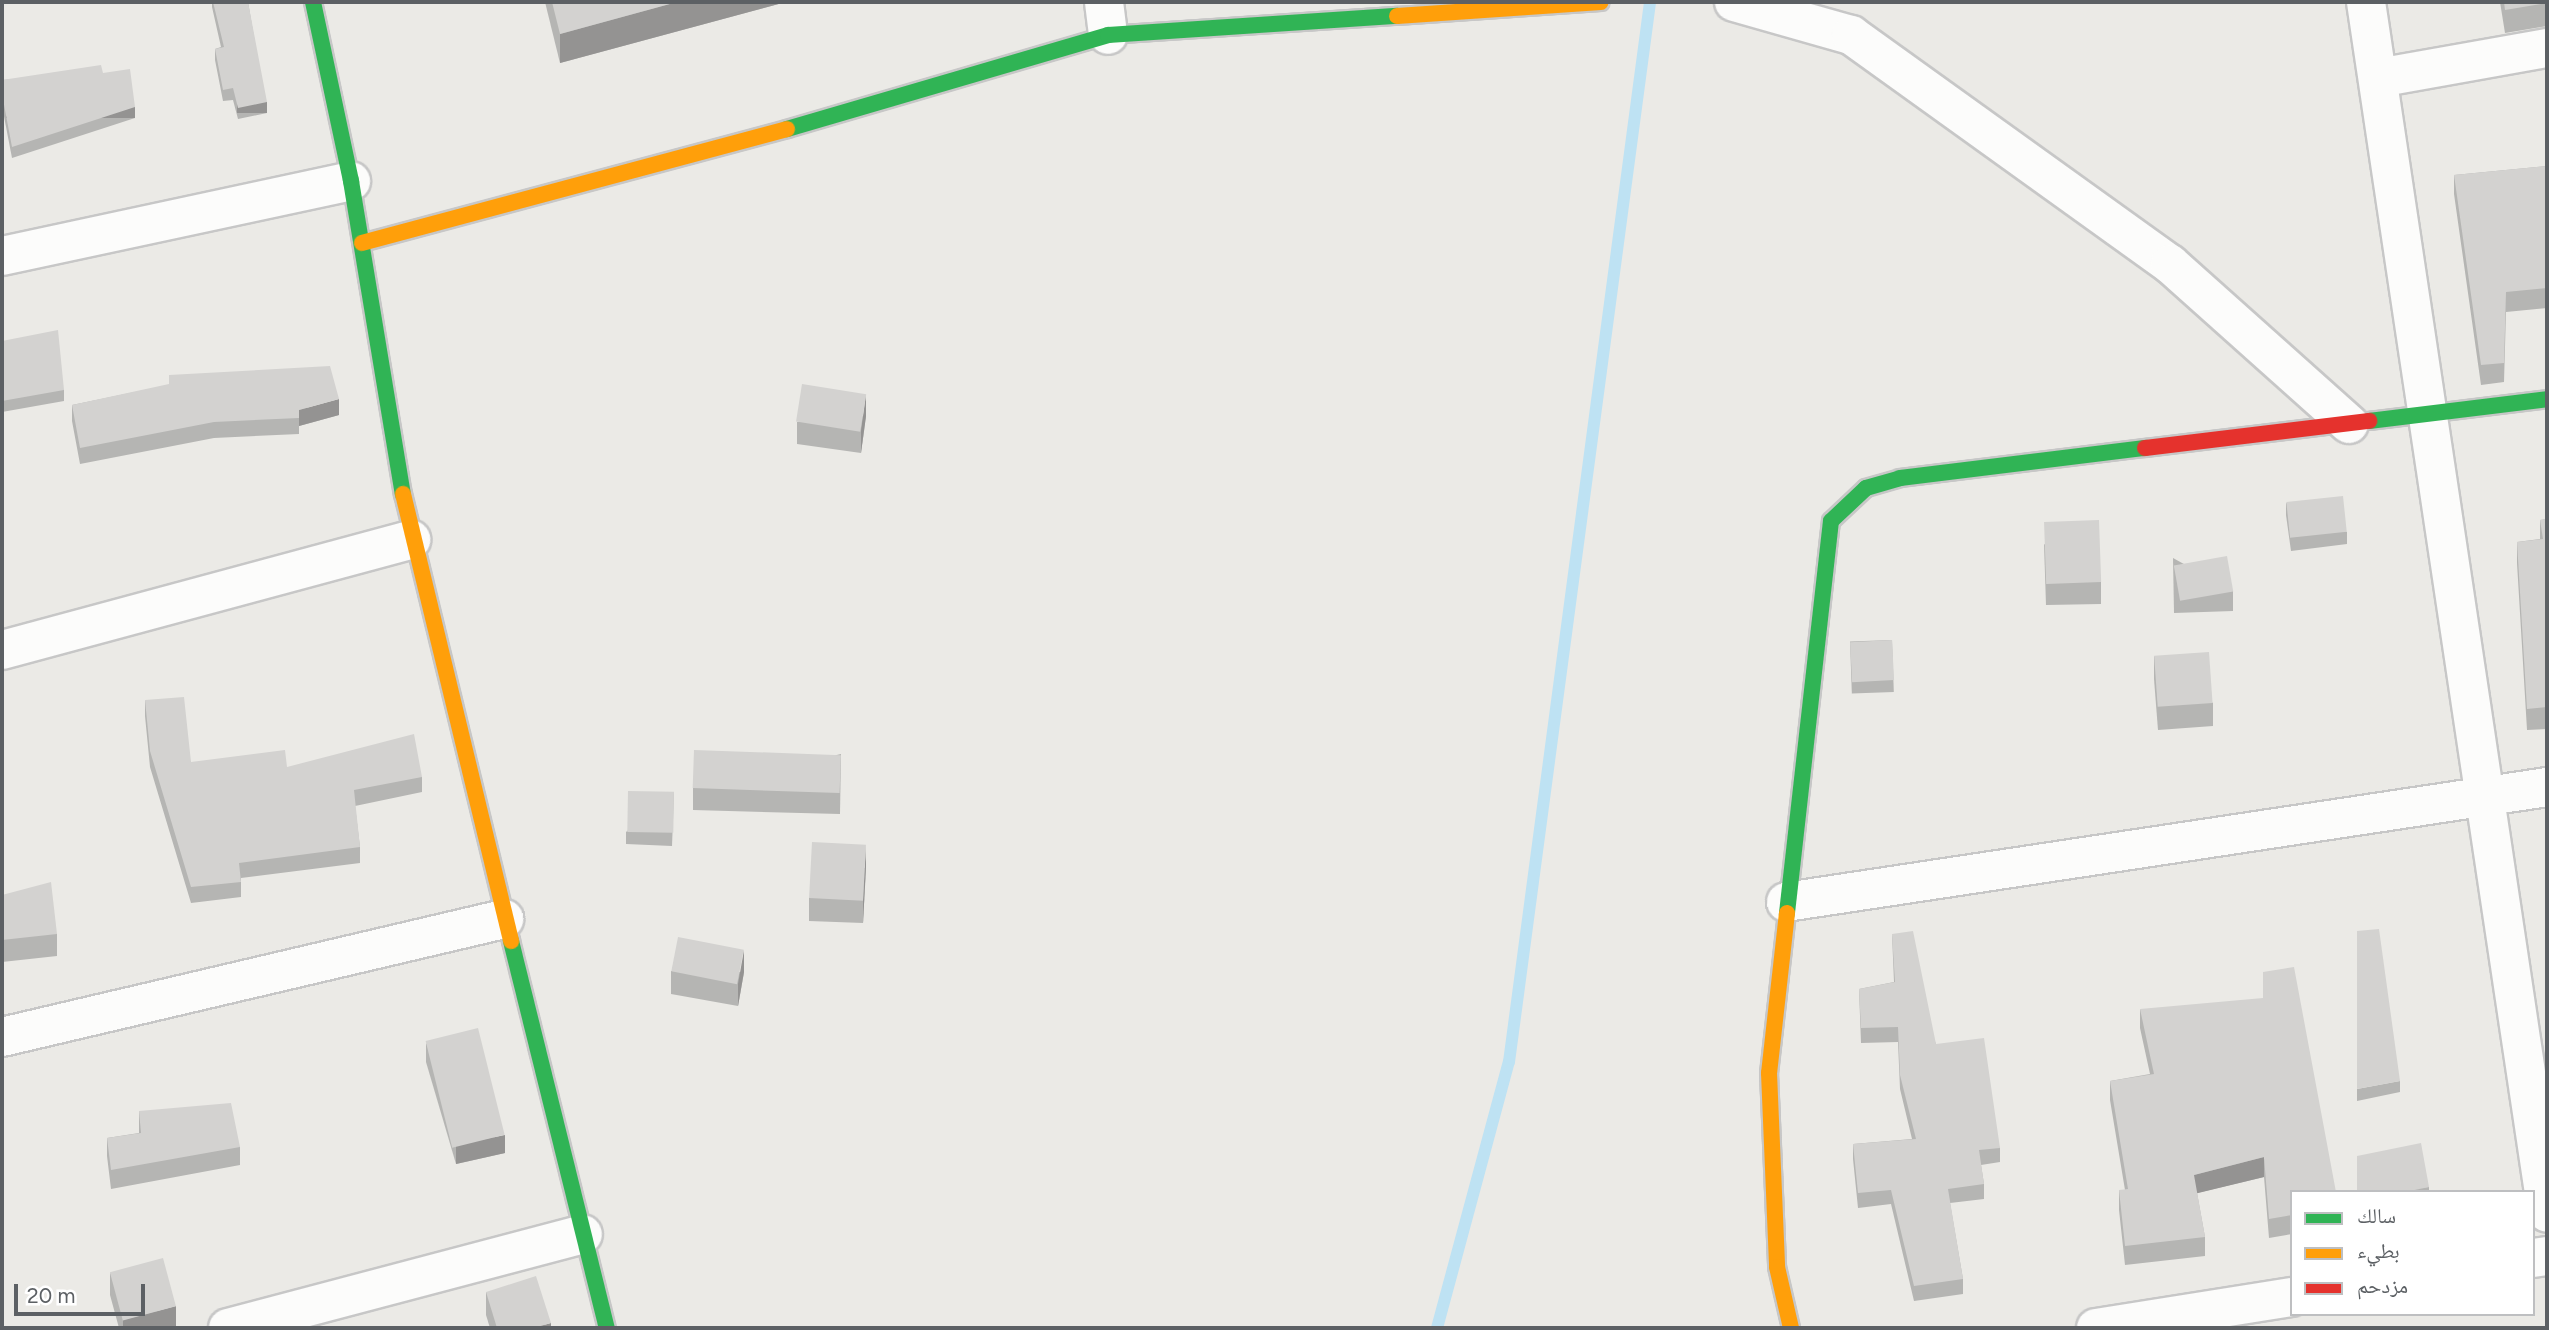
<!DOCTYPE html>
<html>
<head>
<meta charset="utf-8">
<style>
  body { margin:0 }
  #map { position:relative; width:2549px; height:1330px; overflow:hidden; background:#ebeae6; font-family:Figtree,"Noto Naskh Arabic",sans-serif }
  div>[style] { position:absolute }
  .stream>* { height:12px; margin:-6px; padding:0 6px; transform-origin:6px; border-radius:6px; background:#bee2f3 }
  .roads { filter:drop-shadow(2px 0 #c7c7c7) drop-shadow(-2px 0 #c7c7c7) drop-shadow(0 2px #c7c7c7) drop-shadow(0 -2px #c7c7c7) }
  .street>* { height:38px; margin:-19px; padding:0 19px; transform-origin:19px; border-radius:19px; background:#fcfcfb }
  .fast>* { height:16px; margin:-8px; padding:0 8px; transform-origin:8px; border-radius:8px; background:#30b455 }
  .slow>* { height:16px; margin:-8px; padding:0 8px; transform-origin:8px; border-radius:8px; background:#ff9f0a }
  .jam>* { height:16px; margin:-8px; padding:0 8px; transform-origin:8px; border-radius:8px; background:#e5322d }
  .wall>* { inset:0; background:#b5b5b3; transform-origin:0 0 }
  .shaded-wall>* { inset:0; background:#949392; transform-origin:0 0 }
  .building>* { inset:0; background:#d3d2d0; transform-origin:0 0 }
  span { translate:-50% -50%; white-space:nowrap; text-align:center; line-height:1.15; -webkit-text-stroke:5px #fff; paint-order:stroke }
  .frame { position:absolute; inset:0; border:4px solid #5c6064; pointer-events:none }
  .legend { position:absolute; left:2290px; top:1190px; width:245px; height:126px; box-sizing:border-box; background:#fff; border:2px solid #bebfc1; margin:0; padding:9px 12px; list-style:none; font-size:21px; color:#5c6064 }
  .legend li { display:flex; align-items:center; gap:14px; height:35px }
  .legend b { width:35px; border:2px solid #bebfc1 }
  .scale { position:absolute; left:14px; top:1284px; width:131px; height:32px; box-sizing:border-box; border:4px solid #5c6064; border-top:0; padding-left:9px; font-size:21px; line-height:24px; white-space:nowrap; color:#5c6064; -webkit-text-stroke:5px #fff; paint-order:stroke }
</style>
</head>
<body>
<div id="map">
  <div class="stream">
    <i style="left:1437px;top:1328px;width:276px;rotate:-74.9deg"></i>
    <i style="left:1509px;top:1062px;width:1069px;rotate:-82.42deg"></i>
  </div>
  <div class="roads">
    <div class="street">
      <i style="left:1104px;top:2px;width:33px;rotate:83deg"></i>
      <i style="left:1734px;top:2px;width:122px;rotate:15.8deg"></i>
      <i style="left:1851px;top:35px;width:393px;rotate:35.7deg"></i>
      <i style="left:2170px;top:264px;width:240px;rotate:41.8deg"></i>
      <i style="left:2366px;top:2px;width:1224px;rotate:81.5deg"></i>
      <i style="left:2378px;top:78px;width:172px;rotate:-10.1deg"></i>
      <i style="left:2px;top:256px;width:357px;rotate:-12.1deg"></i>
      <i style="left:2px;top:650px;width:424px;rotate:-15.1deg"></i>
      <i style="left:1786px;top:902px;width:770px;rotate:-8.59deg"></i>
      <i style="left:2px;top:1037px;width:516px;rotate:-13.23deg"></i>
      <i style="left:2533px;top:1258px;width:14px;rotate:-8deg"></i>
      <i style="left:228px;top:1328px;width:367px;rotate:-14.8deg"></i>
      <i style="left:2096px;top:1328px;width:198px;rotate:-9deg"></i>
    </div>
    <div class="fast">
      <i style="left:313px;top:2px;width:183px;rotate:78deg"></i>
      <i style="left:351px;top:181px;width:317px;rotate:80.6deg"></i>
      <i style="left:787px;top:129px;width:334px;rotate:-16.3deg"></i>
      <i style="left:1108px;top:35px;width:290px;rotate:-3.8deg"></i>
      <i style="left:2369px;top:421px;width:179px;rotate:-7deg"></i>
      <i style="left:1787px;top:913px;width:394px;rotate:-83.6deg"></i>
      <i style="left:1831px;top:521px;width:48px;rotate:-43.3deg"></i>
      <i style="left:1866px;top:488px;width:35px;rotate:-16deg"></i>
      <i style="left:1900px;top:478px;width:247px;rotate:-7deg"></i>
      <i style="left:511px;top:941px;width:399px;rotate:76.1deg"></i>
    </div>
    <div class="slow">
      <i style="left:1397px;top:16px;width:204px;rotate:-3.9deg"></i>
      <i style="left:362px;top:243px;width:440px;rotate:-15deg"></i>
      <i style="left:403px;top:494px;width:460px;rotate:76.4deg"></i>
      <i style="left:1787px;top:913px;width:161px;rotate:96.4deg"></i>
      <i style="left:1769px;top:1073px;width:194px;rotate:87.6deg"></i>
      <i style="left:1777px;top:1267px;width:63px;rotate:77.1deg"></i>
    </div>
    <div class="jam">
      <i style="left:2145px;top:448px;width:226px;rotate:-6.9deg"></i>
    </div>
  </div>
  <div class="wall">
    <i style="clip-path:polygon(212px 2px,248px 2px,267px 113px,238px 119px,233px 100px,223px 101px,215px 60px,215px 49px,221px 47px,212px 7px)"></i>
    <i style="clip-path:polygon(545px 2px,786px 2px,560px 63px)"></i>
    <i style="clip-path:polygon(2500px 2px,2547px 2px,2547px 26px,2505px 33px)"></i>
    <i style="clip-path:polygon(103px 73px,135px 118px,12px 158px,2px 106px,2px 80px)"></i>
    <i style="clip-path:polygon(2547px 149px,2547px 308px,2506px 312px,2504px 382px,2481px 385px,2454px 194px,2454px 175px,2547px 166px)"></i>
    <i style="clip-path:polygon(2px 341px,64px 390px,64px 401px,2px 412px)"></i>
    <i style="clip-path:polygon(169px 375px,339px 415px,299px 426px,299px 434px,214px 438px,80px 464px,72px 421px,72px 405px,169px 385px)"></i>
    <i style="clip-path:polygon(866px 416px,861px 453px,797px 444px,797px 422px)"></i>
    <i style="clip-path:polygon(2286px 503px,2347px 532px,2347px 544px,2291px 551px,2286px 515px)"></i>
    <i style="clip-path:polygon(2547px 519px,2547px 729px,2527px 730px,2517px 563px,2517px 542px,2540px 539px,2540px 520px)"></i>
    <i style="clip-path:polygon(2044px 544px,2101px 582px,2101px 604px,2046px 605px)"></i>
    <i style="clip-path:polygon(2173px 558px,2233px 591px,2233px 611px,2174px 613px)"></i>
    <i style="left:1892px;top:640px;width:52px;height:42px;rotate:88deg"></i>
    <i style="clip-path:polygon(2154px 656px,2213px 703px,2213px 726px,2158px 730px,2154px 679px)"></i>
    <i style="clip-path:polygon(145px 700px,191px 762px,287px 767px,422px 777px,422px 792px,355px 806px,360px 847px,360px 863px,241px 878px,241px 897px,191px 903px,150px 767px,145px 716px)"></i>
    <i style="clip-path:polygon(841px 754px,840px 814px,693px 810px,693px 788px)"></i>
    <i style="clip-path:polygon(674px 792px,672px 846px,626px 844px,626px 832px)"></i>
    <i style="clip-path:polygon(866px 867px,863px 923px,809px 921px,809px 898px)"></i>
    <i style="clip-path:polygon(2px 895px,57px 934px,57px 956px,2px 962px)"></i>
    <i style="clip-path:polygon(1892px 934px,1936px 1044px,2000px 1148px,2000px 1162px,1981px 1165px,1984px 1184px,1984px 1199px,1950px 1203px,1963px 1279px,1963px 1294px,1914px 1301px,1891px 1204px,1858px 1208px,1853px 1159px,1853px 1144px,1912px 1139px,1900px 1089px,1898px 1042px,1861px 1043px,1859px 989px,1894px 982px)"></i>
    <i style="clip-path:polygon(671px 971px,744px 972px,738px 1006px,671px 994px)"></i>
    <i style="clip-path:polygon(2140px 1009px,2292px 1192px,2292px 1234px,2269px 1238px,2264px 1177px,2197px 1193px,2205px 1237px,2205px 1256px,2125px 1265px,2119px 1210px,2119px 1190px,2125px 1190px,2110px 1100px,2110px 1081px,2150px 1074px,2140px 1028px)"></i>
    <i style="clip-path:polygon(426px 1043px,505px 1153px,456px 1164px,426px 1062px)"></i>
    <i style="clip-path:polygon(2400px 1081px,2400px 1092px,2357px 1101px,2357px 1089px)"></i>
    <i style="clip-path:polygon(139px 1111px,240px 1147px,240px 1165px,111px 1189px,107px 1156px,107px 1138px,139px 1133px)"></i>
    <i style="clip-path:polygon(2429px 1187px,2429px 1192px,2357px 1192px)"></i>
    <i style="clip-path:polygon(110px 1273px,176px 1328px,119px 1328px,110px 1295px)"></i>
    <i style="clip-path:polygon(486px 1292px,551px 1328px,490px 1328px,486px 1315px)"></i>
  </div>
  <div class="shaded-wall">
    <i style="clip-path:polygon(677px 2px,786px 2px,560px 63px,560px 34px)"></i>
    <i style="left:267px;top:102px;width:11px;height:30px;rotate:90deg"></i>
    <i style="left:135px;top:107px;width:11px;height:129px;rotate:90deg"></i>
    <i style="clip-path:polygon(866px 394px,866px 416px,861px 453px,861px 431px)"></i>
    <i style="clip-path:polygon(339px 399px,339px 415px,299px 426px,299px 410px)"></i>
    <i style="clip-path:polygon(866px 845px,866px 867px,863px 923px,863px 901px)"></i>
    <i style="clip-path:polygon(744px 950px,744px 972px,738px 1006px,738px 984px)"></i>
    <i style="clip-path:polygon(505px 1135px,505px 1153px,456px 1164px,456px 1145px)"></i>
    <i style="clip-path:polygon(2264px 1157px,2264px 1177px,2194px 1194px,2194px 1175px)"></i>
    <i style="clip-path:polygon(176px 1306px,176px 1328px,123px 1328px,123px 1320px)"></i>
    <i style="clip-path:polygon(551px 1323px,551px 1328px,533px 1328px)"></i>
  </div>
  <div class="building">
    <i style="clip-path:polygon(213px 2px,248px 2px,267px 102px,238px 108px,233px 88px,223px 90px,215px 49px,224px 47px)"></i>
    <i style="clip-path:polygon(552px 2px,677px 2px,560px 34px)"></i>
    <i style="clip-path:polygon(2504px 2px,2547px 2px,2547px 3px,2505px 10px)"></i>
    <i style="clip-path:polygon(101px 65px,103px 73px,130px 69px,135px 107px,12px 147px,2px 94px,2px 80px)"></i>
    <i style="clip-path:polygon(2547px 149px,2547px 288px,2506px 292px,2504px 363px,2481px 365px,2454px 175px,2547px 166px)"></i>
    <i style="clip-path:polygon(58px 330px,64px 390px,2px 401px,2px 341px)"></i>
    <i style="clip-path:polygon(330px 366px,339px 399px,299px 410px,299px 418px,214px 422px,80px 448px,72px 405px,169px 384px,169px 375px)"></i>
    <i style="left:802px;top:384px;width:65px;height:38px;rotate:9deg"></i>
    <i style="left:2343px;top:496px;width:36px;height:57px;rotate:84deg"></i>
    <i style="clip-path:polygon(2547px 519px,2547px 707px,2527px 709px,2517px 542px,2543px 539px,2540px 520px)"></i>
    <i style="left:2099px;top:520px;width:62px;height:55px;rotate:88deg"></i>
    <i style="left:2227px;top:556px;width:36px;height:54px;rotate:80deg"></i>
    <i style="left:1892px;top:640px;width:40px;height:42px;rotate:87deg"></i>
    <i style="left:2209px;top:652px;width:51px;height:55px;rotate:86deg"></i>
    <i style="clip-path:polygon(184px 697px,191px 762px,285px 750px,287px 767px,414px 734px,422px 777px,354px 790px,360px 847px,239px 863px,241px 882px,191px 887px,150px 751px,145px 700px)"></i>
    <i style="left:694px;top:750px;width:147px;height:38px;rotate:2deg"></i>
    <i style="left:628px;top:791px;width:46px;height:41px;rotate:1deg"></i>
    <i style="left:812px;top:842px;width:54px;height:56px;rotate:3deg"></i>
    <i style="clip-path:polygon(51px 882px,57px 934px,2px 940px,2px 895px)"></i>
    <i style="clip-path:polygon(2379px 929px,2400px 1081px,2357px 1089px,2357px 931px)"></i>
    <i style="clip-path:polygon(1913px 931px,1936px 1044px,1984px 1038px,2000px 1148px,1979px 1150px,1984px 1184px,1948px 1189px,1963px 1279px,1914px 1286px,1891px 1190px,1858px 1193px,1853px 1144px,1916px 1139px,1900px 1075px,1898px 1027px,1861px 1028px,1859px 989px,1895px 982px,1892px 934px)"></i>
    <i style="left:678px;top:937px;width:67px;height:35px;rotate:11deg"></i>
    <i style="clip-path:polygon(2294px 967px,2336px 1192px,2292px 1192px,2292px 1215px,2269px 1219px,2264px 1157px,2194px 1175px,2205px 1237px,2125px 1246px,2119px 1190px,2128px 1189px,2110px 1081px,2154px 1074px,2140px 1009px,2263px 998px,2263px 972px)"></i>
    <i style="left:478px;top:1028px;width:110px;height:54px;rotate:76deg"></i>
    <i style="clip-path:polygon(231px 1103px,240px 1147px,111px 1170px,107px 1138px,141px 1133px,139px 1111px)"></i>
    <i style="clip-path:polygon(2421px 1143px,2429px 1187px,2405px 1192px,2357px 1192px,2357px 1156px)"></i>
    <i style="left:163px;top:1258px;width:50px;height:55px;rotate:75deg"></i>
    <i style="clip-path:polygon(536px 1276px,551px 1323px,533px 1328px,497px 1328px,486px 1292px)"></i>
  </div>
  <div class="frame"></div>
  <ul class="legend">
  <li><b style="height:9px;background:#30b455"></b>سالك</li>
  <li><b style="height:9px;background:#ff9f0a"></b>بطيء</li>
  <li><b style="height:9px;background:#e5322d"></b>مزدحم</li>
  </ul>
  <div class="scale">20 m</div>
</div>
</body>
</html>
